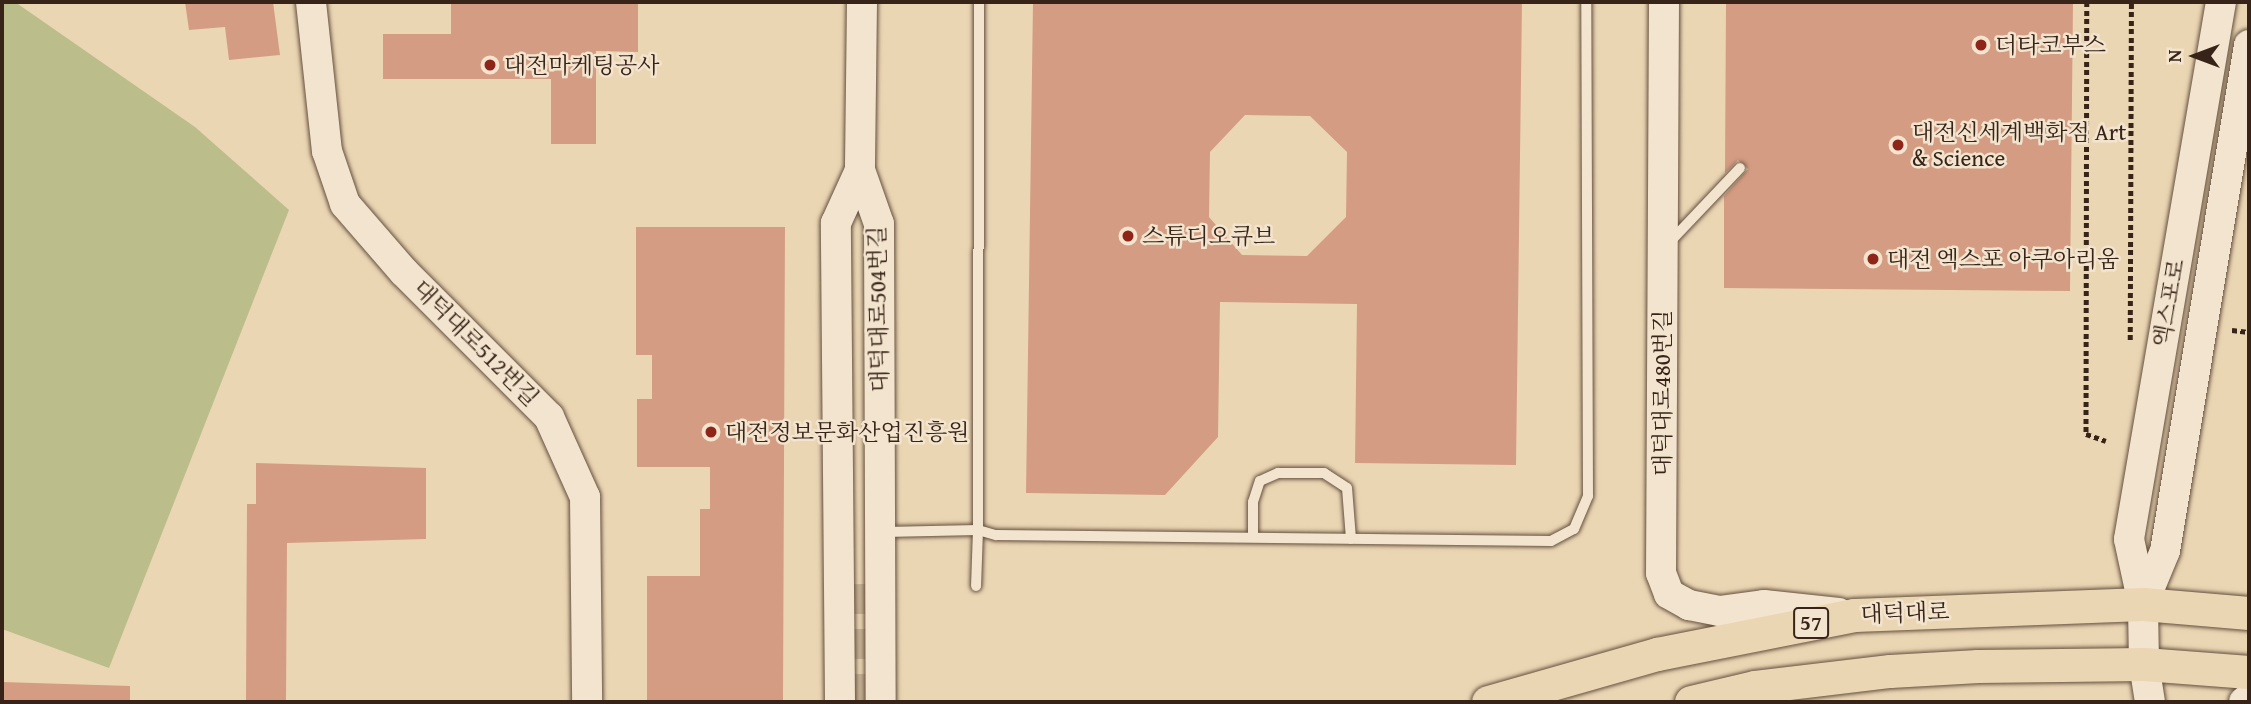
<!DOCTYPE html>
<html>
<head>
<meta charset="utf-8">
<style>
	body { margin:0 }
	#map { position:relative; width:2251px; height:704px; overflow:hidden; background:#ebd6b4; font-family:"Gentium Book Plus","Noto Serif KR",serif }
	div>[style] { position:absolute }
	.green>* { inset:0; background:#bbbd8a }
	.building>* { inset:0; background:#d49c83 }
	.secondary-tunnel>* { height:30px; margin-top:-15px; transform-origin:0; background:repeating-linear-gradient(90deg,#c7b295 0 30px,transparent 0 45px) }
	.path>* { height:4.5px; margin-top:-2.25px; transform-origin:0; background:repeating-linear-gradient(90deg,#372317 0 5px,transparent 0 8.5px) }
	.roads { filter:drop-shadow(0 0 2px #64503e) drop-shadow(0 0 2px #64503e) }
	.lane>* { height:10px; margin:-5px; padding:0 5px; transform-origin:5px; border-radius:5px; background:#f2e4ce }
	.secondary>* { height:30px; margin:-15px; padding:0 15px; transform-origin:15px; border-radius:15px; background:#f2e4ce }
	.primary>* { height:33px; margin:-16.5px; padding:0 16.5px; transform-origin:16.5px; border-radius:16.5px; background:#ebd6b4 }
	.dots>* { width:19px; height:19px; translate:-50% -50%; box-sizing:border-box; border:4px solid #f2e4ce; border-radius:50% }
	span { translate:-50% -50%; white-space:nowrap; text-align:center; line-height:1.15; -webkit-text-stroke:5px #f2e4ce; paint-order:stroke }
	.shield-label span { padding:2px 5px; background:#f2e4ce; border:2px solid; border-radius:5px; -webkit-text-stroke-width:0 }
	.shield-label { font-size:21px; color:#372317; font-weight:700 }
	.poi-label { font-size:23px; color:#372317 }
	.left { translate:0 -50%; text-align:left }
	.street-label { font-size:23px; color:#372317 }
	.frame { position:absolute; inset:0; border:4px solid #372317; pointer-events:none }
	.north { position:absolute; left:2160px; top:21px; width:70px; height:70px; -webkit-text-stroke:5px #f2e4ce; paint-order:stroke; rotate:270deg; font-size:19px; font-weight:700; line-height:28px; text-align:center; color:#372317 }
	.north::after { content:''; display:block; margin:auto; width:24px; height:32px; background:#372317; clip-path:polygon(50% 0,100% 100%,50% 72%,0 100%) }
</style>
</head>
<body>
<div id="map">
	<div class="green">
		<div style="clip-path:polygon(2px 2px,15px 2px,195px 127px,289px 210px,109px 668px,2px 629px)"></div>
	</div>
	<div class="building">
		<div style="clip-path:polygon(185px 2px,273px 2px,280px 55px,229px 60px,225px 27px,189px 30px)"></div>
		<div style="clip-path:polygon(451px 2px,638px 2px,638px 52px,596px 51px,596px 144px,551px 144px,551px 79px,383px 79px,383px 34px,451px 34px)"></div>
		<div style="clip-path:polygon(evenodd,1033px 2px,1522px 2px,1516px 465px,1355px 463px,1357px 304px,1220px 302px,1218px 437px,1165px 495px,1026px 493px,1033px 2px,1245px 115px,1310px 116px,1347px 152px,1346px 217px,1307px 256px,1242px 255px,1209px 217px,1210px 152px,1245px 115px)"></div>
		<div style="clip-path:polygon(1726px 2px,2073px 2px,2070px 291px,1724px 288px,1724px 196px,1748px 169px,1738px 160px,1725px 173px)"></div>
		<div style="clip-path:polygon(636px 227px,785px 227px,783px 702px,647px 702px,647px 576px,700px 576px,700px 509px,710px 509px,710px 467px,637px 467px,637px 399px,652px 399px,652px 355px,636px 355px)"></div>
		<div style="clip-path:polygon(256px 463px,426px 468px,426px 539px,287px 543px,286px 702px,246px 702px,247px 504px,256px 504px)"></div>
		<div style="clip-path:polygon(2px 682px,130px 686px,130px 702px,2px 702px)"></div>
	</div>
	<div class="secondary-tunnel">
		<div style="left:863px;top:584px;width:118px;rotate:89.5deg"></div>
	</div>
	<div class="path">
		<div style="left:2087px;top:2px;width:432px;rotate:90.1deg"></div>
		<div style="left:2086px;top:434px;width:21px;rotate:19deg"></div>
		<div style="left:2232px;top:330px;width:17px;rotate:7deg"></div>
		<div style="left:2130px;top:340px;width:338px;rotate:-89.8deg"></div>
	</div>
	<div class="roads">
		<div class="lane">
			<div style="left:979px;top:2px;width:528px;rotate:90.11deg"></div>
			<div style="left:978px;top:530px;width:19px;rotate:16deg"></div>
			<div style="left:996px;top:535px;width:555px;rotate:0.62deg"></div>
			<div style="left:1551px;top:541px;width:26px;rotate:-28deg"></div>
			<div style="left:1574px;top:529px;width:36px;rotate:-67deg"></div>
			<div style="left:1588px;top:496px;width:494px;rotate:-90.2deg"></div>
			<div style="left:1667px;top:245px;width:106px;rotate:-46.5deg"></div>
			<div style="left:884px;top:532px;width:94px;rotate:-1.2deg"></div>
			<div style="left:978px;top:530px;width:56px;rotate:92deg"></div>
			<div style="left:1253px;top:537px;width:35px;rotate:-90deg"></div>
			<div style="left:1253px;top:502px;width:22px;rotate:-72deg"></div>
			<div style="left:1260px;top:481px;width:20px;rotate:-24deg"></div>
			<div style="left:1278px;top:473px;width:46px"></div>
			<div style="left:1324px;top:473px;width:27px;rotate:33deg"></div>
			<div style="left:1347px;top:488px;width:51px;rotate:85.5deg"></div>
		</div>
		<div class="secondary">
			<div style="left:311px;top:2px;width:150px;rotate:83.9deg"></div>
			<div style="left:327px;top:151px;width:56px;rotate:71.2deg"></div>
			<div style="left:345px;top:204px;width:90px;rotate:49.1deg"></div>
			<div style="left:404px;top:272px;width:205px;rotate:45deg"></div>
			<div style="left:549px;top:417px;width:88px;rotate:65.8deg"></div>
			<div style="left:585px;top:497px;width:205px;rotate:89.4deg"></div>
			<div style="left:862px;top:2px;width:168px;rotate:90.7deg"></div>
			<div style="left:860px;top:170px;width:57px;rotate:70.6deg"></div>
			<div style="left:879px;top:224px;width:478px;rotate:89.8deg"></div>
			<div style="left:1664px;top:2px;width:571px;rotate:90.3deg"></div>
			<div style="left:1661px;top:573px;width:22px;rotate:69deg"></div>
			<div style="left:1669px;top:594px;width:23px;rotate:29deg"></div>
			<div style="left:1689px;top:605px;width:31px;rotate:11deg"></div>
			<div style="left:1719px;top:611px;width:45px;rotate:-7.6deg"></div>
			<div style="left:1764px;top:605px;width:75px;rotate:6.1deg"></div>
			<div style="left:2143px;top:604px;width:57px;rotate:-67.5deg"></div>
			<div style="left:2165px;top:551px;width:513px;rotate:-80.57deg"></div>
			<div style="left:840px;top:702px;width:479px;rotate:-90.5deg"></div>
			<div style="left:836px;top:223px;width:58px;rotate:-65.6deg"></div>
			<div style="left:2150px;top:702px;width:38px;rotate:-99deg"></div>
			<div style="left:2144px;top:664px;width:60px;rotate:-91deg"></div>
			<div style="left:2143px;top:604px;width:66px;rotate:-102.2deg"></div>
			<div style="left:2129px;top:539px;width:545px;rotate:-80.28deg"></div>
			<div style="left:2244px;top:702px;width:6px;rotate:-39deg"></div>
		</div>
		<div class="primary">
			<div style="left:1488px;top:702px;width:176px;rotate:-15.9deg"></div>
			<div style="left:1657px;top:654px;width:201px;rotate:-11.2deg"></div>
			<div style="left:1854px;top:615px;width:289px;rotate:-2.2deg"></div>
			<div style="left:2143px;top:604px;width:106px;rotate:4.9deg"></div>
			<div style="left:1691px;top:702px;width:66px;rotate:-13.2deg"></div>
			<div style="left:1755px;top:687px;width:136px;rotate:-6.8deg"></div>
			<div style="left:1890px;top:671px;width:88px;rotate:-3.3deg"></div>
			<div style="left:1978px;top:666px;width:166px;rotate:-0.7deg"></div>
			<div style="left:2144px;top:664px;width:105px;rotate:4.4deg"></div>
		</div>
	</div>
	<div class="dots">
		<div style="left:1981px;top:45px;background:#8f2418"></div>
		<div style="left:490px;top:65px;background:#8f2418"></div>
		<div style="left:1898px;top:145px;background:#8f2418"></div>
		<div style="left:1128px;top:236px;background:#8f2418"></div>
		<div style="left:1873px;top:259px;background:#8f2418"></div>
		<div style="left:711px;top:432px;background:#8f2418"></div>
	</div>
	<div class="shield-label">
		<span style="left:1811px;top:623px">57</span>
	</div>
	<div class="poi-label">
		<span class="left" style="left:1995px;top:45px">더타코부스</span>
		<span class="left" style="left:504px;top:65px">대전마케팅공사</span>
		<span class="left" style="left:1912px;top:145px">대전신세계백화점 Art<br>&amp; Science</span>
		<span class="left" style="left:1142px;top:236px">스튜디오큐브</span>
		<span class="left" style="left:1887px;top:259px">대전 엑스포 아쿠아리움</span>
		<span class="left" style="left:725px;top:432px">대전정보문화산업진흥원</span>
	</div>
	<div class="street-label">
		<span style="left:2169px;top:303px;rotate:-80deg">엑스포로</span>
		<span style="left:878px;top:309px;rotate:-91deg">대덕대로504번길</span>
		<span style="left:476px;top:343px;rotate:45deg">대덕대로512번길</span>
		<span style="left:1662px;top:393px;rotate:-90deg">대덕대로480번길</span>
		<span style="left:1905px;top:613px;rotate:-2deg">대덕대로</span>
	</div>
	<div class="frame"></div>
	<div class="north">N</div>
</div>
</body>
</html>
